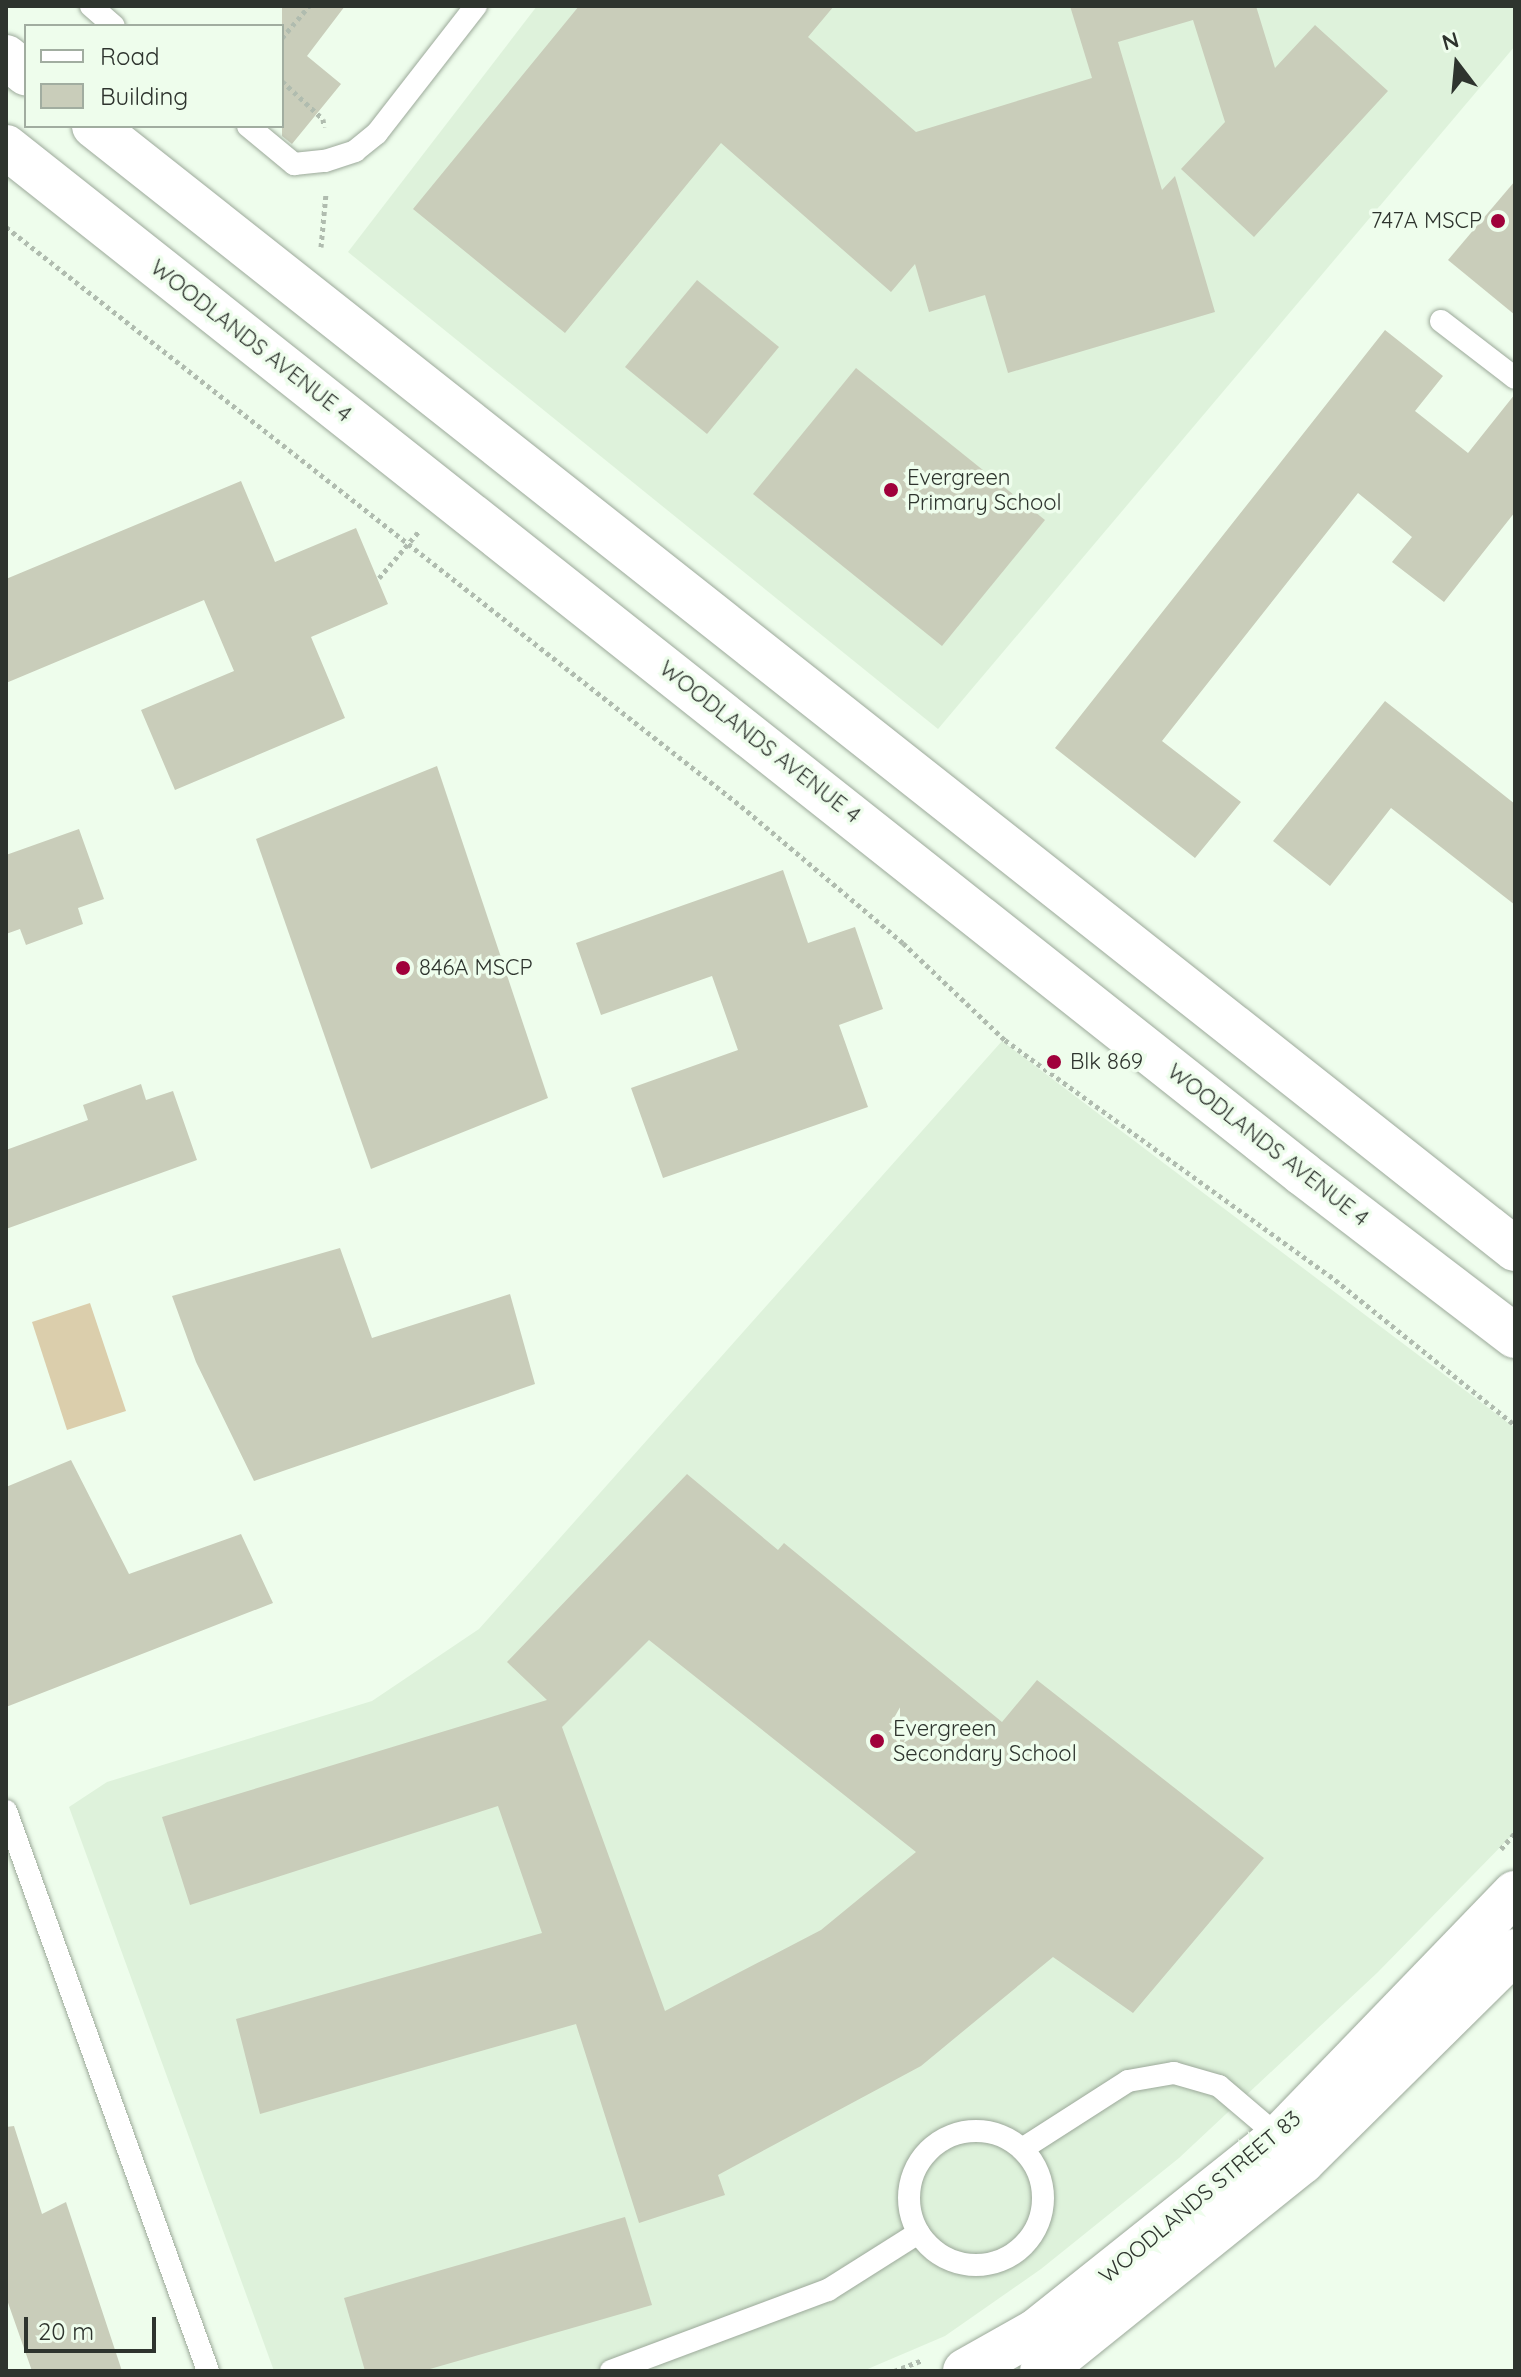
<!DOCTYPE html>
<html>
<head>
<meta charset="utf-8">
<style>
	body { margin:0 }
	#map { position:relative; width:1521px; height:2377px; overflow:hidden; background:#eefdec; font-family:Quicksand,sans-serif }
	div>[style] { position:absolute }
	.built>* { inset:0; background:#def2db }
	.green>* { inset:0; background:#dbceac }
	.building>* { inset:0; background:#c9cdba }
	.path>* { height:5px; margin-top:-2.5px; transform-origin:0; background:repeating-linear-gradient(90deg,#b0bcaf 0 4px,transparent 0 8px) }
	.roads { filter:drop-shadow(0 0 2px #9ca99a) drop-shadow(0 0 2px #9ca99a) }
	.lane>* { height:22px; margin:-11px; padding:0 11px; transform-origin:11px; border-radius:11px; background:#fff }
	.lane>.ring { margin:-11px; padding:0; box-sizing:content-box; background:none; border:22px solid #fff; border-radius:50% }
	.street>* { height:44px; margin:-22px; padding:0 22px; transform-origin:22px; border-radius:22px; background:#fff }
	.secondary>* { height:44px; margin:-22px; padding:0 22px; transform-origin:22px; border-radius:22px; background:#fff }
	.dots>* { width:22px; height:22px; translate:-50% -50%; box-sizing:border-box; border:4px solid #eefdec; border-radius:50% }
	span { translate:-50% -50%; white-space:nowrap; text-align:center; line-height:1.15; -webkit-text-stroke:7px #eefdec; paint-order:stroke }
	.poi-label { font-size:22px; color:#2e342e }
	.right { translate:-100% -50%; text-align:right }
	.left { translate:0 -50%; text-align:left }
	.street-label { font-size:22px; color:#2e342e }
	.frame { position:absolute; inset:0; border:8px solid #2e342e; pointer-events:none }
	.legend { position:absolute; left:24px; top:24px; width:260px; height:104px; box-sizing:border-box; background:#eefdec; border:2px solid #a1ada0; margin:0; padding:10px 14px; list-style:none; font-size:24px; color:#2e342e }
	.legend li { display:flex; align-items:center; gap:16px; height:40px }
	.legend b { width:40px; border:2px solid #a1ada0 }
	.north { position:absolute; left:1417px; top:24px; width:80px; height:80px; -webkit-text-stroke:6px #eefdec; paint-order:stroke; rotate:344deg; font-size:22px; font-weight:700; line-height:32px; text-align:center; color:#2e342e }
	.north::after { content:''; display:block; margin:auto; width:28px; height:36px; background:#2e342e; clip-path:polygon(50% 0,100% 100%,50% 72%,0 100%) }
	.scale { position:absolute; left:24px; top:2317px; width:132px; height:36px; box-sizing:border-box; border:4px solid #2e342e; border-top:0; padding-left:10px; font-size:24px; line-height:28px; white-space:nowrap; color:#2e342e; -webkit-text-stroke:6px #eefdec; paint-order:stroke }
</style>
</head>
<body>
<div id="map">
	<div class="built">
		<div style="clip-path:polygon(537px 6px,1515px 6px,1515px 46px,938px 729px,348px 252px)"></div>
		<div style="clip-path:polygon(1002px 1041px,1515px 1428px,1515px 1832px,1377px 1973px,1179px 2158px,1041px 2269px,945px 2336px,863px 2371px,274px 2371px,69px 1807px,107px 1782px,372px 1701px,479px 1629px)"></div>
	</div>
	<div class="green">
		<div style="clip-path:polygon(90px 1303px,126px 1411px,67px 1430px,32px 1322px)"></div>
	</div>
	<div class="building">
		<div style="clip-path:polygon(282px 6px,345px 6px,307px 56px,341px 84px,292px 144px,282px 136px)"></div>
		<div style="clip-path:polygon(579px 6px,834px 6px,808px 37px,916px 132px,1092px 78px,1070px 6px,1256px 6px,1275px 68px,1315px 25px,1388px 91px,1254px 237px,1181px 169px,1225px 122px,1193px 20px,1118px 42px,1162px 190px,1175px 176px,1215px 312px,1008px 373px,985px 295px,929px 312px,915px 264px,891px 292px,721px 143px,565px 333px,413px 209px)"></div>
		<div style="clip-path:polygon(1515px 181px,1515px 315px,1448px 260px)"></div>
		<div style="clip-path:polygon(697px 280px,779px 347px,707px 434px,625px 367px)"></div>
		<div style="clip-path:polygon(1385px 330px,1443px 376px,1415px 411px,1468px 453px,1515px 394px,1515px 512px,1444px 602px,1392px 562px,1412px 537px,1358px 493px,1162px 741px,1241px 802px,1195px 858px,1055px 748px)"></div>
		<div style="clip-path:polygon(856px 368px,1045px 520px,942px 646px,753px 494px)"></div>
		<div style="clip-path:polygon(241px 481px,275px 562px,356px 528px,388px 604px,311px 637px,345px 718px,175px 790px,141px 710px,234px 671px,204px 600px,6px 683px,6px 579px)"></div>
		<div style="clip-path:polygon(1385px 701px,1515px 804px,1515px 905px,1391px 808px,1330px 886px,1273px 841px)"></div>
		<div style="clip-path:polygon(437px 766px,548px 1098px,371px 1169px,256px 839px)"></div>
		<div style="clip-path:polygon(79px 829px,104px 899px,78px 908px,83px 924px,26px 945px,20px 929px,6px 934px,6px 855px)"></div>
		<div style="clip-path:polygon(783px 870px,808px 943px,855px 927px,883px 1009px,839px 1025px,868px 1107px,663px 1178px,631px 1088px,738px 1050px,712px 976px,601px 1015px,576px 943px)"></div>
		<div style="clip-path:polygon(141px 1084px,146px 1100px,173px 1091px,197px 1160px,6px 1229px,6px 1150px,88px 1120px,83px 1105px)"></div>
		<div style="clip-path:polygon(340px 1248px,372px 1338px,510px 1294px,535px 1384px,254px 1481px,196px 1362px,172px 1296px)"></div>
		<div style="clip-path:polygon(71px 1460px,129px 1574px,241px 1534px,273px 1603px,6px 1707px,6px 1487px)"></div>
		<div style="clip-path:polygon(evenodd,687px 1474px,778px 1550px,784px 1543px,1002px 1722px,1037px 1680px,1264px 1858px,1133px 2013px,1053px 1957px,921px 2066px,718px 2175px,725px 2195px,639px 2223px,576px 2024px,260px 2114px,236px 2019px,542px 1933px,498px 1806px,190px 1905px,162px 1817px,547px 1700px,507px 1662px,687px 1474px,649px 1640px,916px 1852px,821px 1930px,665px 2011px,562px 1727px,649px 1640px)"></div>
		<div style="clip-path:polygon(14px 2126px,42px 2214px,66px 2202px,122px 2371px,32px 2371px,6px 2297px,6px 2127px)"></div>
		<div style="clip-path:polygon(625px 2217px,652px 2305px,423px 2371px,365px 2371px,344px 2298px)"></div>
	</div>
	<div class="path">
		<div style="left:282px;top:38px;width:42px;rotate:-49.8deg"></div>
		<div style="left:282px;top:81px;width:56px;rotate:42.8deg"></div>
		<div style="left:323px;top:119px;width:8px;rotate:83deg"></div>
		<div style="left:6px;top:227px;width:936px;rotate:38.23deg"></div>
		<div style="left:741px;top:806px;width:212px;rotate:40.2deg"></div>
		<div style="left:903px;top:943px;width:141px;rotate:43.6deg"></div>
		<div style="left:1005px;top:1040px;width:400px;rotate:36deg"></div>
		<div style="left:1329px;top:1275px;width:239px;rotate:38.9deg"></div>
		<div style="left:321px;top:247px;width:54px;rotate:-84.7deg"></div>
		<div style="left:379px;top:578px;width:62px;rotate:-49.6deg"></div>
		<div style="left:1501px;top:1849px;width:21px;rotate:-49deg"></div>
		<div style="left:894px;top:2371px;width:31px;rotate:-21deg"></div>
	</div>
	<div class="roads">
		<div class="lane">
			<div style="left:91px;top:6px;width:30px;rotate:41deg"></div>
			<div style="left:248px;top:126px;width:60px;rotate:39.6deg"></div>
			<div style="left:294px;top:164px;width:31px;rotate:-6deg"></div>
			<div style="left:325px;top:161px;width:32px;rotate:-18deg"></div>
			<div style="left:355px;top:151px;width:28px;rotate:-39deg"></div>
			<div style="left:377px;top:133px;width:161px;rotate:-52.1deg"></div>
			<div style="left:1441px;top:321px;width:93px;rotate:37.6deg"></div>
			<div style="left:6px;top:1811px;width:595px;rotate:70.16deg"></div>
			<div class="ring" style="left:909px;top:2131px;width:112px;height:112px"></div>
			<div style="left:1022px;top:2149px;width:126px;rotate:-32.7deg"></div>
			<div style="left:1128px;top:2081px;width:47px;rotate:-9.9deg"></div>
			<div style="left:1174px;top:2073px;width:47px;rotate:16.1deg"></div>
			<div style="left:1219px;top:2086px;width:87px;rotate:40.3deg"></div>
			<div style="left:611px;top:2371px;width:232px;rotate:-20.5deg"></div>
			<div style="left:828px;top:2290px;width:107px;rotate:-32.3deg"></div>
		</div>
		<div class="street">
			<div style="left:965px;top:2371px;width:81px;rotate:-29.4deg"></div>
			<div style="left:1036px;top:2331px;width:312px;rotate:-38.6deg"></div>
			<div style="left:1280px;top:2136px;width:338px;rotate:-46deg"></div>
			<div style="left:1042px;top:2371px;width:334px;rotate:-38.8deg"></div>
			<div style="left:1302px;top:2162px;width:300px;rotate:-44.7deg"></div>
		</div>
		<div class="secondary">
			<div style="left:6px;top:57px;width:26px;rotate:39deg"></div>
			<div style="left:94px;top:126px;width:1811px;rotate:38.32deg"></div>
			<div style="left:6px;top:147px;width:1654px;rotate:38.37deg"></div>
			<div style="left:1303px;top:1174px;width:267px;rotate:37.4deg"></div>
		</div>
	</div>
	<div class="dots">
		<div style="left:1498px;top:221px;background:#a0013b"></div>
		<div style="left:891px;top:490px;background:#a0013b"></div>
		<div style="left:403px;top:968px;background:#a0013b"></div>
		<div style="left:1054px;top:1062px;background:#a0013b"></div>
		<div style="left:877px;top:1741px;background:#a0013b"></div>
	</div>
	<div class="poi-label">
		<span class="right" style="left:1482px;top:221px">747A MSCP</span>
		<span class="left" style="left:907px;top:490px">Evergreen<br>Primary School</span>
		<span class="left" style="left:419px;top:968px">846A MSCP</span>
		<span class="left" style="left:1070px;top:1062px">Blk 869</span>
		<span class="left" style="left:893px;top:1741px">Evergreen<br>Secondary School</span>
	</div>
	<div class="street-label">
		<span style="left:251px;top:341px;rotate:38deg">WOODLANDS AVENUE 4</span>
		<span style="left:760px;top:742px;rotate:38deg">WOODLANDS AVENUE 4</span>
		<span style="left:1268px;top:1145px;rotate:38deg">WOODLANDS AVENUE 4</span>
		<span style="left:1200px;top:2197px;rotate:-40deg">WOODLANDS STREET 83</span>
	</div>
	<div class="frame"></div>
	<ul class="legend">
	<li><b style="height:10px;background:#fff"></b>Road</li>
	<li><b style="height:22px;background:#c9cdba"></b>Building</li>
	</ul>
	<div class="north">N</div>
	<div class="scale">20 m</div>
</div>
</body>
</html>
